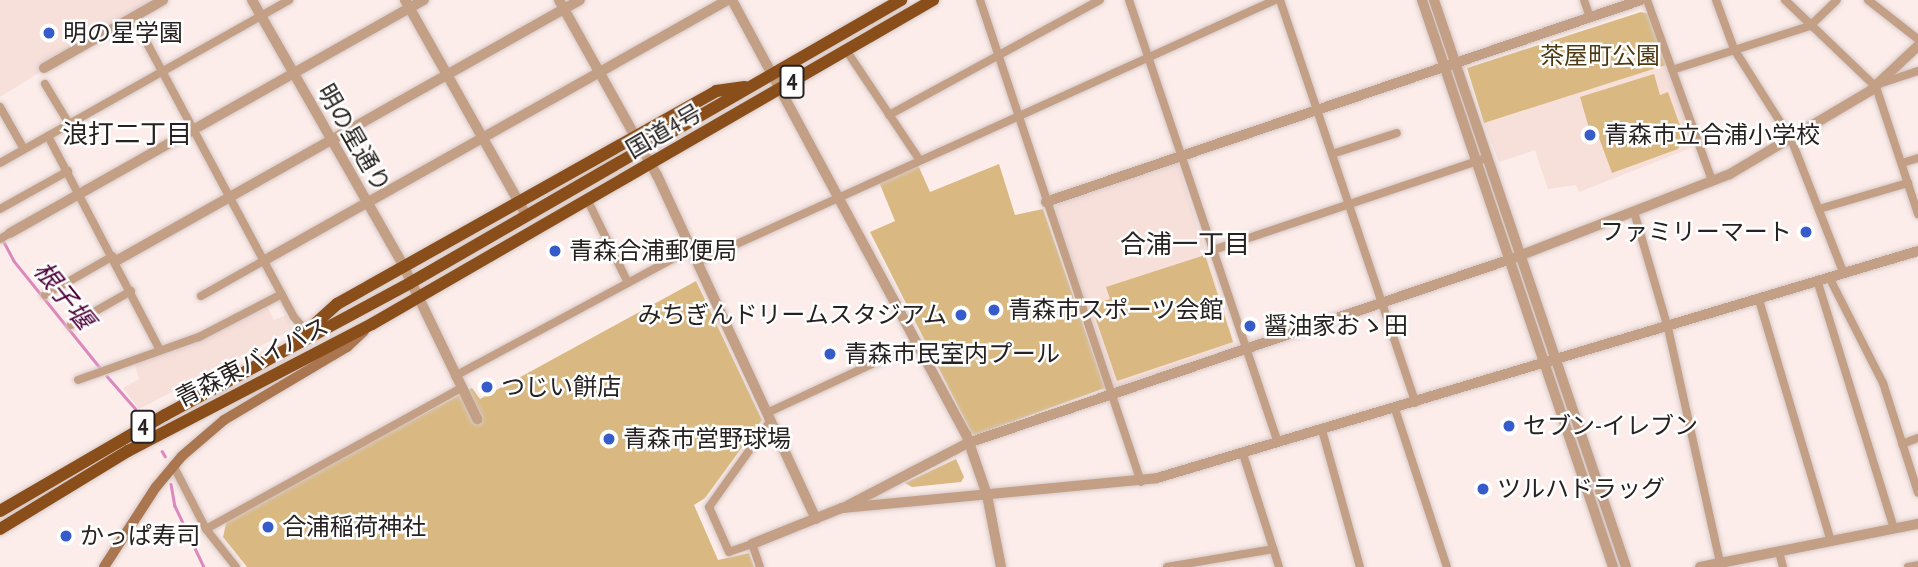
<!DOCTYPE html>
<html>
<head>
<meta charset="utf-8">
<style>
	body { margin:0 }
	#map { position:relative; width:1918px; height:567px; overflow:hidden; background:#fcedea; font-family:"PT Sans Narrow","Noto Sans JP",sans-serif }
	div>[style] { position:absolute }
	.built>* { inset:0; background:#f7dfda }
	.green>* { inset:0; background:#d9b981 }
	.stream>* { height:2.5px; margin:-1.25px; padding:0 1.25px; transform-origin:1.25px; border-radius:1.25px; background:#dc88be }
	.roads { filter:drop-shadow(0 0 2px #d6c8c6) drop-shadow(0 0 2px #d6c8c6) }
	.minor>* { height:8px; margin:-4px; padding:0 4px; transform-origin:4px; border-radius:4px; background:#c39f85 }
	.tertiary>* { height:10px; margin:-5px; padding:0 5px; transform-origin:5px; border-radius:5px; background:#c39f85 }
	.secondary>* { height:10px; margin:-5px; padding:0 5px; transform-origin:5px; border-radius:5px; background:#aa7650 }
	.trunk>* { height:12px; margin:-6px; padding:0 6px; transform-origin:6px; border-radius:6px; background:#894e1a }
	.dots>* { width:19px; height:19px; translate:-50% -50%; box-sizing:border-box; border:4px solid #fff; border-radius:50% }
	span { translate:-50% -50%; white-space:nowrap; text-align:center; line-height:1.15; -webkit-text-stroke:5px #fff; paint-order:stroke }
	.shield-label span { padding:2px 5px; background:#fff; border:2px solid; border-radius:5px; -webkit-text-stroke-width:0 }
	.shield-label { font-size:23px; color:#272221; font-weight:700 }
	.poi-label { font-size:24px; color:#272221 }
	.left { translate:0 -50%; text-align:left }
	.right { translate:-100% -50%; text-align:right }
	.park-label { font-size:24px; color:#4d3a12 }
	.street-label { font-size:24px; color:#272221 }
	.neighbourhood-label { font-size:26px; color:#272221 }
	.water-label { font-size:26px; color:#4d003a; font-style:italic }
</style>
</head>
<body>
<div id="map">
	<div class="built">
		<div style="clip-path:polygon(0 0,155px 0,0 97px)"></div>
		<div style="clip-path:polygon(1666px 65px,1696px 146px,1579px 192px,1576px 185px,1548px 189px,1535px 150px,1499px 162px,1484px 123px)"></div>
		<div style="clip-path:polygon(1171px 162px,1177px 162px,1235px 344px,1114px 388px,1055px 212px,1058px 204px)"></div>
		<div style="clip-path:polygon(267px 306px,274px 320px,286px 315px,293px 329px,139px 409px,123px 388px,139px 379px,134px 362px,200px 340px)"></div>
	</div>
	<div class="green">
		<div style="clip-path:polygon(1641px 12px,1649px 14px,1666px 65px,1484px 123px,1467px 68px)"></div>
		<div style="clip-path:polygon(1654px 74px,1660px 95px,1668px 92px,1684px 137px,1678px 149px,1612px 173px,1595px 127px,1589px 128px,1580px 97px)"></div>
		<div style="clip-path:polygon(999px 164px,1015px 215px,1043px 209px,1105px 388px,973px 436px,870px 232px,895px 221px,879px 182px,918px 165px,930px 192px)"></div>
		<div style="clip-path:polygon(1205px 255px,1233px 342px,1117px 381px,1091px 305px,1110px 299px,1106px 287px)"></div>
		<div style="clip-path:polygon(696px 281px,762px 420px,705px 498px,694px 505px,718px 560px,749px 553px,754px 567px,247px 567px,223px 537px,227px 519px,472px 388px,480px 399px)"></div>
		<div style="clip-path:polygon(956px 459px,964px 477px,961px 482px,912px 487px,905px 483px)"></div>
	</div>
	<div class="stream">
		<div style="left:4px;top:242px;width:21px;rotate:62deg"></div>
		<div style="left:14px;top:261px;width:139px;rotate:51.1deg"></div>
		<div style="left:107px;top:376px;width:43px;rotate:48.8deg"></div>
		<div style="left:162px;top:451px;width:6px;rotate:59deg"></div>
		<div style="left:171px;top:484px;width:22px;rotate:80deg"></div>
		<div style="left:175px;top:506px;width:68px;rotate:64.6deg"></div>
	</div>
	<div class="roads">
		<div class="minor">
			<div style="left:980px;top:0;width:508px;rotate:71.53deg"></div>
			<div style="left:1129px;top:0;width:467px;rotate:71.4deg"></div>
			<div style="left:1280px;top:0;width:425px;rotate:71.4deg"></div>
			<div style="left:1584px;top:0;width:18px;rotate:71deg"></div>
			<div style="left:1647px;top:0;width:192px;rotate:70.2deg"></div>
			<div style="left:1716px;top:0;width:52px;rotate:69.8deg"></div>
			<div style="left:1734px;top:49px;width:107px;rotate:57.7deg"></div>
			<div style="left:1791px;top:139px;width:145px;rotate:68.6deg"></div>
			<div style="left:1785px;top:0;width:126px;rotate:43.7deg"></div>
			<div style="left:1876px;top:87px;width:134px;rotate:71.7deg"></div>
			<div style="left:1868px;top:0;width:63px;rotate:38deg"></div>
			<div style="left:133px;top:17px;width:340px;rotate:61.8deg"></div>
			<div style="left:294px;top:317px;width:17px;rotate:50deg"></div>
			<div style="left:846px;top:50px;width:131px;rotate:56.2deg"></div>
			<div style="left:1672px;top:70px;width:145px;rotate:-17.7deg"></div>
			<div style="left:1810px;top:26px;width:37px;rotate:-44deg"></div>
			<div style="left:45px;top:84px;width:47px;rotate:59deg"></div>
			<div style="left:1879px;top:84px;width:41px;rotate:-18.4deg"></div>
			<div style="left:0;top:107px;width:48px;rotate:60.3deg"></div>
			<div style="left:889px;top:115px;width:240px;rotate:-28.6deg"></div>
			<div style="left:48px;top:136px;width:242px;rotate:62.4deg"></div>
			<div style="left:1332px;top:154px;width:68px;rotate:-17.9deg"></div>
			<div style="left:0;top:163px;width:332px;rotate:-29.4deg"></div>
			<div style="left:1902px;top:163px;width:17px;rotate:-17deg"></div>
			<div style="left:588px;top:201px;width:91px;rotate:64deg"></div>
			<div style="left:0;top:209px;width:78px;rotate:-29.2deg"></div>
			<div style="left:1819px;top:209px;width:93px;rotate:-16.3deg"></div>
			<div style="left:1634px;top:212px;width:121px;rotate:73.7deg"></div>
			<div style="left:1668px;top:328px;width:241px;rotate:77.5deg"></div>
			<div style="left:0;top:239px;width:12px;rotate:-31deg"></div>
			<div style="left:1213px;top:250px;width:289px;rotate:-18.6deg"></div>
			<div style="left:697px;top:262px;width:635px;rotate:-24.38deg"></div>
			<div style="left:1830px;top:279px;width:117px;rotate:63deg"></div>
			<div style="left:1883px;top:383px;width:115px;rotate:72.3deg"></div>
			<div style="left:1818px;top:283px;width:257px;rotate:72.8deg"></div>
			<div style="left:45px;top:295px;width:78px;rotate:-29.8deg"></div>
			<div style="left:201px;top:296px;width:73px;rotate:-29.4deg"></div>
			<div style="left:1759px;top:300px;width:252px;rotate:73.4deg"></div>
			<div style="left:71px;top:325px;width:69px;rotate:-29.5deg"></div>
			<div style="left:455px;top:376px;width:268px;rotate:-28.3deg"></div>
			<div style="left:78px;top:380px;width:128px;rotate:-19.6deg"></div>
			<div style="left:199px;top:337px;width:93px;rotate:-27.4deg"></div>
			<div style="left:1395px;top:409px;width:166px;rotate:71.8deg"></div>
			<div style="left:767px;top:413px;width:166px;rotate:-25deg"></div>
			<div style="left:1322px;top:430px;width:142px;rotate:74.5deg"></div>
			<div style="left:1902px;top:444px;width:17px;rotate:-21deg"></div>
			<div style="left:1243px;top:454px;width:119px;rotate:72.3deg"></div>
			<div style="left:173px;top:465px;width:72px;rotate:62.7deg"></div>
			<div style="left:206px;top:529px;width:291px;rotate:-28.9deg"></div>
			<div style="left:206px;top:529px;width:48px;rotate:51.7deg"></div>
			<div style="left:1779px;top:552px;width:16px;rotate:75deg"></div>
			<div style="left:760px;top:567px;width:24px;rotate:-109deg"></div>
			<div style="left:752px;top:544px;width:24px;rotate:161deg"></div>
			<div style="left:729px;top:552px;width:49px;rotate:-114deg"></div>
			<div style="left:709px;top:507px;width:107px;rotate:-54.5deg"></div>
			<div style="left:1167px;top:567px;width:108px;rotate:-9.6deg"></div>
			<div style="left:1908px;top:567px;width:10px;rotate:-11deg"></div>
		</div>
		<div class="tertiary">
			<div style="left:252px;top:0;width:307px;rotate:60.3deg"></div>
			<div style="left:404px;top:267px;width:169px;rotate:64.3deg"></div>
			<div style="left:405px;top:0;width:247px;rotate:60.6deg"></div>
			<div style="left:559px;top:0;width:201px;rotate:60.8deg"></div>
			<div style="left:657px;top:175px;width:379px;rotate:65.2deg"></div>
			<div style="left:732px;top:0;width:493px;rotate:61.7deg"></div>
			<div style="left:966px;top:434px;width:65px;rotate:71deg"></div>
			<div style="left:987px;top:495px;width:73px;rotate:79deg"></div>
			<div style="left:1422px;top:0;width:598px;rotate:71.38deg"></div>
			<div style="left:1434px;top:0;width:599px;rotate:71.29deg"></div>
			<div style="left:44px;top:68px;width:137px;rotate:-29.7deg"></div>
			<div style="left:1046px;top:202px;width:628px;rotate:-18.75deg"></div>
			<div style="left:10px;top:233px;width:475px;rotate:-29.4deg"></div>
			<div style="left:265px;top:260px;width:531px;rotate:-29.32deg"></div>
			<div style="left:116px;top:261px;width:532px;rotate:-29.36deg"></div>
			<div style="left:843px;top:508px;width:141px;rotate:-27.5deg"></div>
			<div style="left:968px;top:443px;width:573px;rotate:-18.72deg"></div>
			<div style="left:1511px;top:259px;width:235px;rotate:-21.2deg"></div>
			<div style="left:1730px;top:174px;width:163px;rotate:-30.7deg"></div>
			<div style="left:1870px;top:91px;width:66px;rotate:-43.2deg"></div>
			<div style="left:752px;top:544px;width:97px;rotate:-21.8deg"></div>
			<div style="left:842px;top:508px;width:316px;rotate:-5.4deg"></div>
			<div style="left:1157px;top:478px;width:794px;rotate:-16.61deg"></div>
			<div style="left:1700px;top:567px;width:222px;rotate:-11.2deg"></div>
		</div>
		<div class="secondary">
			<div style="left:104px;top:567px;width:95px;rotate:-57deg"></div>
			<div style="left:156px;top:487px;width:40px;rotate:-50deg"></div>
			<div style="left:182px;top:456px;width:55px;rotate:-40.6deg"></div>
			<div style="left:224px;top:420px;width:143px;rotate:-30.7deg"></div>
			<div style="left:347px;top:347px;width:23px;rotate:-43deg"></div>
		</div>
		<div class="trunk">
			<div style="left:295px;top:342px;width:57px;rotate:-42.1deg"></div>
			<div style="left:337px;top:304px;width:435px;rotate:-29.3deg"></div>
			<div style="left:716px;top:91px;width:29px;rotate:-8deg"></div>
			<div style="left:0;top:511px;width:191px;rotate:-30.2deg"></div>
			<div style="left:165px;top:415px;width:278px;rotate:-28.3deg"></div>
			<div style="left:410px;top:283px;width:567px;rotate:-29.96deg"></div>
			<div style="left:0;top:529px;width:150px;rotate:-31.4deg"></div>
			<div style="left:128px;top:451px;width:275px;rotate:-27.5deg"></div>
			<div style="left:372px;top:324px;width:648px;rotate:-30.01deg"></div>
		</div>
	</div>
	<div class="dots">
		<div style="left:49px;top:33px;background:#365bcb"></div>
		<div style="left:1590px;top:135px;background:#365bcb"></div>
		<div style="left:1806px;top:232px;background:#365bcb"></div>
		<div style="left:555px;top:251px;background:#365bcb"></div>
		<div style="left:994px;top:310px;background:#365bcb"></div>
		<div style="left:961px;top:315px;background:#365bcb"></div>
		<div style="left:1250px;top:326px;background:#365bcb"></div>
		<div style="left:830px;top:354px;background:#365bcb"></div>
		<div style="left:487px;top:387px;background:#365bcb"></div>
		<div style="left:1509px;top:426px;background:#365bcb"></div>
		<div style="left:609px;top:439px;background:#365bcb"></div>
		<div style="left:1483px;top:489px;background:#365bcb"></div>
		<div style="left:268px;top:527px;background:#365bcb"></div>
		<div style="left:66px;top:536px;background:#365bcb"></div>
	</div>
	<div class="shield-label">
		<span style="left:792px;top:82px">4</span>
		<span style="left:143px;top:427px">4</span>
	</div>
	<div class="poi-label">
		<span class="left" style="left:63px;top:33px">明の星学園</span>
		<span class="left" style="left:1604px;top:135px">青森市立合浦小学校</span>
		<span class="right" style="left:1792px;top:232px">ファミリーマート</span>
		<span class="left" style="left:569px;top:251px">青森合浦郵便局</span>
		<span class="left" style="left:1008px;top:310px">青森市スポーツ会館</span>
		<span class="right" style="left:947px;top:315px">みちぎんドリームスタジアム</span>
		<span class="left" style="left:1264px;top:326px">醤油家おゝ田</span>
		<span class="left" style="left:844px;top:354px">青森市民室内プール</span>
		<span class="left" style="left:501px;top:387px">つじい餅店</span>
		<span class="left" style="left:1523px;top:426px">セブン-イレブン</span>
		<span class="left" style="left:623px;top:439px">青森市営野球場</span>
		<span class="left" style="left:1497px;top:489px">ツルハドラッグ</span>
		<span class="left" style="left:282px;top:527px">合浦稲荷神社</span>
		<span class="left" style="left:80px;top:536px">かっぱ寿司</span>
	</div>
	<div class="park-label">
		<span style="left:1600px;top:56px">茶屋町公園</span>
	</div>
	<div class="street-label">
		<span style="left:664px;top:131px;rotate:-30deg">国道4号</span>
		<span style="left:354px;top:138px;rotate:60deg">明の星通り</span>
		<span style="left:252px;top:362px;rotate:-27deg">青森東バイパス</span>
	</div>
	<div class="neighbourhood-label">
		<span style="left:127px;top:134px">浪打二丁目</span>
		<span style="left:1185px;top:244px">合浦一丁目</span>
	</div>
	<div class="water-label">
		<span style="left:64px;top:295px;rotate:51deg">根子堰</span>
	</div>
</div>
</body>
</html>
